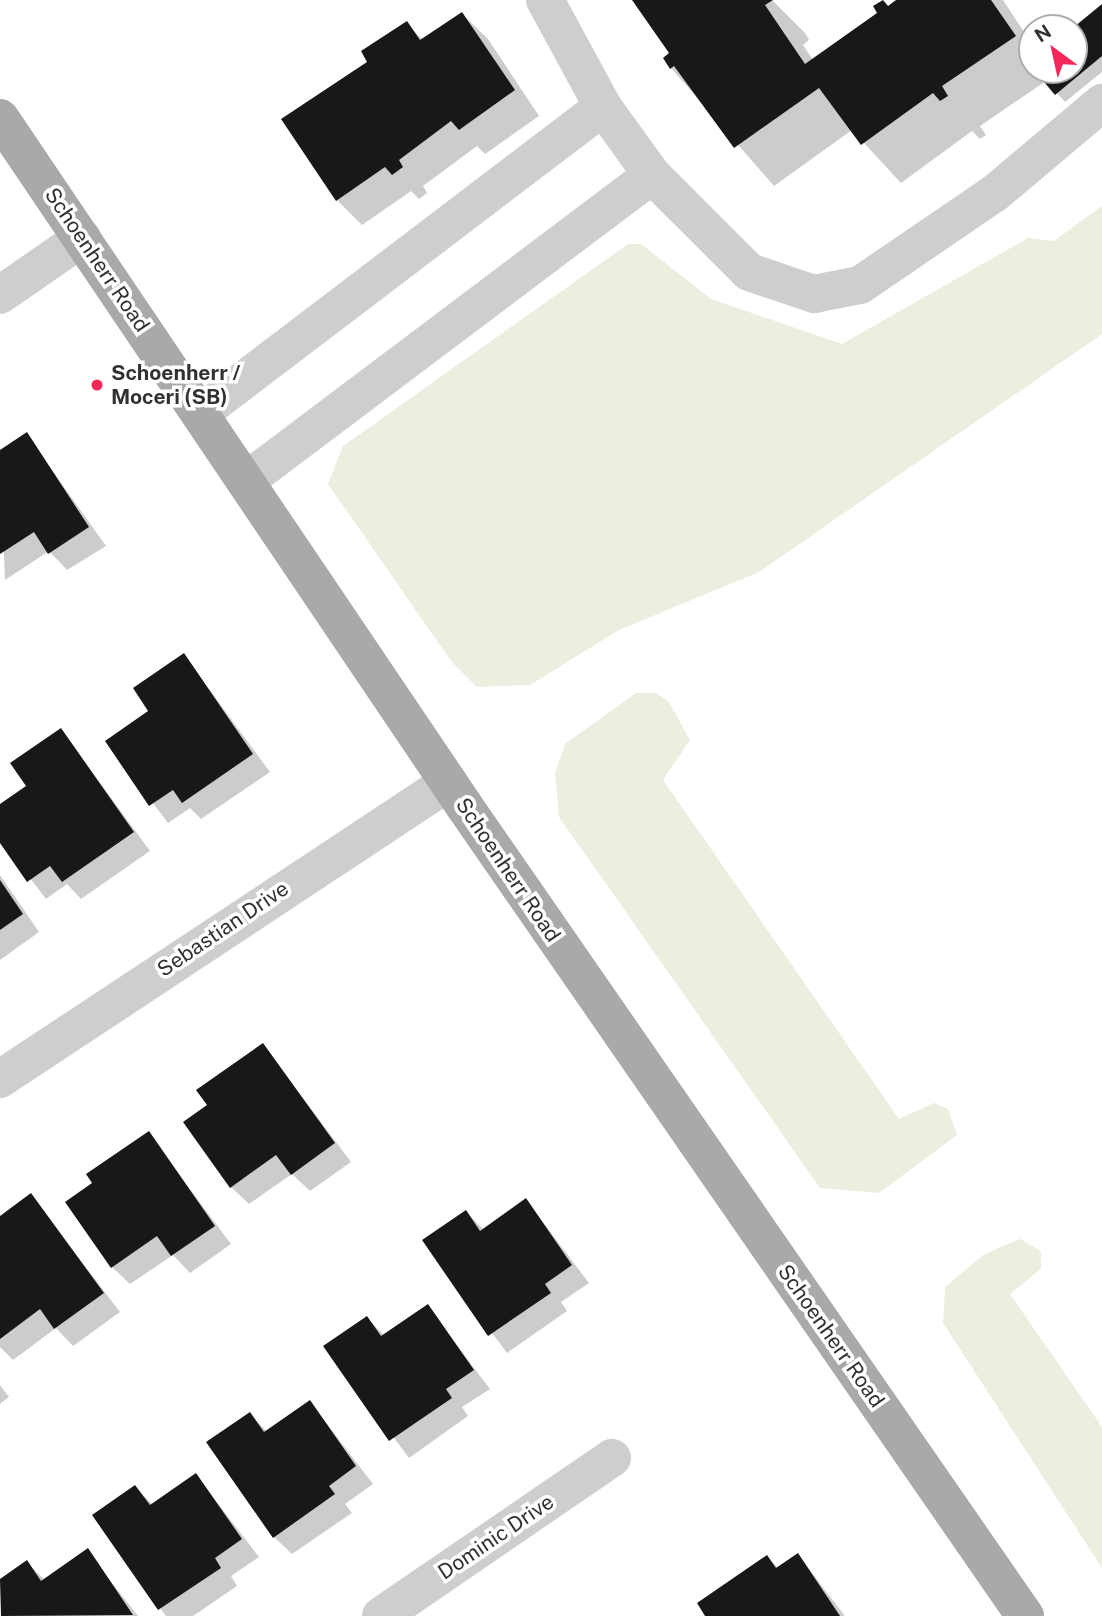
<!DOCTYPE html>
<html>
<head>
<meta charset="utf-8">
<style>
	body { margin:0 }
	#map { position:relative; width:1102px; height:1616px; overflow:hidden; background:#fff; font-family:"Public Sans",sans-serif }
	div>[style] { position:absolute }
	.green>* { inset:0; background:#eaefdf }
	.shadow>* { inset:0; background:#0003 }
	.building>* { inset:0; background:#181818 }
	.minor>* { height:38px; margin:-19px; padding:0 19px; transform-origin:19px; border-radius:19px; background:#cecece }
	.major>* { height:38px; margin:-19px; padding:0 19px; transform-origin:19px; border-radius:19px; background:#a9a9a9 }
	.dots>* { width:19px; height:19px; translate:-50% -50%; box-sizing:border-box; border:4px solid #fff; border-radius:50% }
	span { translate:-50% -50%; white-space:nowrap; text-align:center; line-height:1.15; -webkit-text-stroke:7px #fff; paint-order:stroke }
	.street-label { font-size:21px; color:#313131 }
	.poi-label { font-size:21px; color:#313131; font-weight:700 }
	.left { translate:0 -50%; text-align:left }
	.north { position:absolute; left:1018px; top:14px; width:70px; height:70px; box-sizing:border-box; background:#fff; border:2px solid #adadad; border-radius:50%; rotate:327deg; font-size:19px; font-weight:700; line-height:28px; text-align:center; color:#313131 }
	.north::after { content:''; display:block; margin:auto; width:24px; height:32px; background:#f32859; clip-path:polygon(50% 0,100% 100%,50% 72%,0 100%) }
</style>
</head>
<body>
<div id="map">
	<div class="green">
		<div style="clip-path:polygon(1102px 206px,1102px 334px,759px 572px,619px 630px,530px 685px,477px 687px,451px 661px,328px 484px,343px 446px,628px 244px,641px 244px,711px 299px,842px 344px,1028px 238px,1054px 241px)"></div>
		<div style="clip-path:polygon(636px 693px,656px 693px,669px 702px,690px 740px,663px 780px,899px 1119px,934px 1103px,948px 1109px,957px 1135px,879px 1193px,820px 1188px,559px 817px,555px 772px,566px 743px)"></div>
		<div style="clip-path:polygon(1020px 1239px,1041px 1251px,1041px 1269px,1010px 1294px,1102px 1427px,1102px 1568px,943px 1323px,945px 1287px,983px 1255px)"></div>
	</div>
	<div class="shadow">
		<div style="clip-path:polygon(634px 0,772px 0,805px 33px,809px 40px,803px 45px,813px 60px,899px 0,1003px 0,1032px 44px,1032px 70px,1074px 70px,1074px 29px,1102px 6px,1102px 72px,1065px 102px,1046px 81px,980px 126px,986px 135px,980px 139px,972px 131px,901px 183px,852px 130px,774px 186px,671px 68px,671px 53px)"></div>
		<div style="clip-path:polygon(462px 14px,488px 39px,539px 116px,485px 154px,477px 146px,423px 186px,427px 193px,419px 199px,411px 191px,362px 225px,337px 200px,369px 63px,407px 24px,423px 40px)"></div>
		<div style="clip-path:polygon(27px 435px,106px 546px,67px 570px,49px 551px,5px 580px,0 452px)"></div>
		<div style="clip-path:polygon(184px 655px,270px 772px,201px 819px,190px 808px,168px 823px,107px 742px,151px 712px)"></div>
		<div style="clip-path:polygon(61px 730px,150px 851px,81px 899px,67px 884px,46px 899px,0 839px,0 806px,28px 786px)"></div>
		<div style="clip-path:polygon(0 875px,39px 932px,0 960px)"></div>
		<div style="clip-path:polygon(263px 1045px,351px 1162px,310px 1191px,292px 1174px,249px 1204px,231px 1187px,209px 1105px)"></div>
		<div style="clip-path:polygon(148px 1133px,231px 1244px,190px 1273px,173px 1255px,130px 1284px,112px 1267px,95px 1184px)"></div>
		<div style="clip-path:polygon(31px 1196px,120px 1312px,73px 1346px,56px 1328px,13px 1360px,0 1347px,0 1218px)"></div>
		<div style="clip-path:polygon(526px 1200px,589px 1283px,561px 1302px,567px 1311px,507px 1353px,424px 1241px,466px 1212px,484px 1230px)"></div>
		<div style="clip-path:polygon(427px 1306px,490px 1389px,462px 1407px,468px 1416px,409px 1458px,326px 1347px,367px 1318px,385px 1336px)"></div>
		<div style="clip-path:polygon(0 1385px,9px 1397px,0 1404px)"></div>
		<div style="clip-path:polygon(310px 1402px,373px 1484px,345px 1504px,352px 1513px,292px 1554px,274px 1537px,250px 1414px,267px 1432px)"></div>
		<div style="clip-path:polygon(196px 1475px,259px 1557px,231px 1576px,237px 1586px,193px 1616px,166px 1616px,94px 1516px,135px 1487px,153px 1505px)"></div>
		<div style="clip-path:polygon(87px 1551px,138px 1616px,3px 1616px,0 1581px,27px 1563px,45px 1580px)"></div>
		<div style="clip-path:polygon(798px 1555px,845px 1616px,708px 1616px,767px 1557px,779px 1569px)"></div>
	</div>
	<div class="building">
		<div style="clip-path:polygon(632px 0,773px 0,765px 5px,805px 64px,877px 13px,873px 6px,883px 0,888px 6px,896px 0,991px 0,1016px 36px,942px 86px,948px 96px,940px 101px,933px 93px,861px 145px,819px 88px,734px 148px,674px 66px,670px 69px,663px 58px,669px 53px)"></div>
		<div style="clip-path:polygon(1102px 4px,1102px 56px,1055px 95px,1034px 70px,1074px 70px,1074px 27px)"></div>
		<div style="clip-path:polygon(462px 12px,515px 90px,459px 130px,451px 121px,399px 160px,403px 167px,392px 175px,385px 167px,336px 201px,281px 119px,367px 62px,361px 51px,407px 21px,420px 40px)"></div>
		<div style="clip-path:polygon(27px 432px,89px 527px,48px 554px,34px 532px,0 554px,0 450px)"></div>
		<div style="clip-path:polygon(184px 653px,253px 754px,182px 803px,173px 790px,149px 806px,105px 741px,148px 711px,133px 688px)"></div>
		<div style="clip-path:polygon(61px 728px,134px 832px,62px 882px,50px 866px,27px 882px,0 843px,0 804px,26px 786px,10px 763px)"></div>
		<div style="clip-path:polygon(0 880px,23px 914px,0 930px)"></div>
		<div style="clip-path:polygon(263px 1043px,335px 1143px,291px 1175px,276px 1155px,230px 1188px,183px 1122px,207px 1105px,196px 1090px)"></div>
		<div style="clip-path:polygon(149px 1131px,215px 1226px,171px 1256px,157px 1236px,111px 1268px,65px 1202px,92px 1183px,86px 1174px)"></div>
		<div style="clip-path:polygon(31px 1193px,104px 1293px,54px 1329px,40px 1309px,0 1339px,0 1216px)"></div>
		<div style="clip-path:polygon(526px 1198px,572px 1265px,545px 1284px,551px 1293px,488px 1336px,422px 1240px,466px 1210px,480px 1231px)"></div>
		<div style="clip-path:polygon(428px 1304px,474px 1370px,446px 1389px,452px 1398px,389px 1441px,323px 1346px,367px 1316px,381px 1336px)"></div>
		<div style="clip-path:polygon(310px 1400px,356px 1466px,329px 1486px,335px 1494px,273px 1538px,206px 1442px,250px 1412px,264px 1432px)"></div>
		<div style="clip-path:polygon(196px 1473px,242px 1539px,215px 1558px,221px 1568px,158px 1610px,92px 1515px,135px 1485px,150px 1505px)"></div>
		<div style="clip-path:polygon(88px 1548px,133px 1615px,1px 1616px,0 1579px,27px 1560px,41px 1581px)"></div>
		<div style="clip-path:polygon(798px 1553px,840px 1616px,705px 1616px,697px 1603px,767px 1555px,776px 1568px)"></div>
	</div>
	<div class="minor">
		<div style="left:545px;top:0;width:122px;rotate:61.5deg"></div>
		<div style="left:603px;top:107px;width:84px;rotate:54.2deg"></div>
		<div style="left:652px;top:175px;width:137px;rotate:45deg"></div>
		<div style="left:749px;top:272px;width:69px;rotate:18.7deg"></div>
		<div style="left:814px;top:294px;width:47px;rotate:-11.1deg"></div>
		<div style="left:860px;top:285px;width:163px;rotate:-34.3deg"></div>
		<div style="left:995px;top:193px;width:140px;rotate:-40.1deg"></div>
		<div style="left:0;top:295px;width:100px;rotate:-34.8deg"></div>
		<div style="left:202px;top:412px;width:504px;rotate:-37.26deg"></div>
		<div style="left:247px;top:480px;width:507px;rotate:-36.98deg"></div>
		<div style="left:0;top:1079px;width:538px;rotate:-33.48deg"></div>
		<div style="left:381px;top:1616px;width:280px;rotate:-34.4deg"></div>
	</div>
	<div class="major">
		<div style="left:0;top:118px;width:831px;rotate:55.98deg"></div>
		<div style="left:465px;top:807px;width:984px;rotate:55.31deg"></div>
	</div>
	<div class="dots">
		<div style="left:97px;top:385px;background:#f32859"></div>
	</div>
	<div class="street-label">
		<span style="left:97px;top:260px;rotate:56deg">Schoenherr Road</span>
		<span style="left:508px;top:870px;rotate:56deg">Schoenherr Road</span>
		<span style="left:223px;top:929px;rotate:-34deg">Sebastian Drive</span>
		<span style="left:831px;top:1336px;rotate:55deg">Schoenherr Road</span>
		<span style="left:496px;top:1537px;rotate:-34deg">Dominic Drive</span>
	</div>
	<div class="poi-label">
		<span class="left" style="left:111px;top:385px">Schoenherr /<br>Moceri (SB)</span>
	</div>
	<div class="north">N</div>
</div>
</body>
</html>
